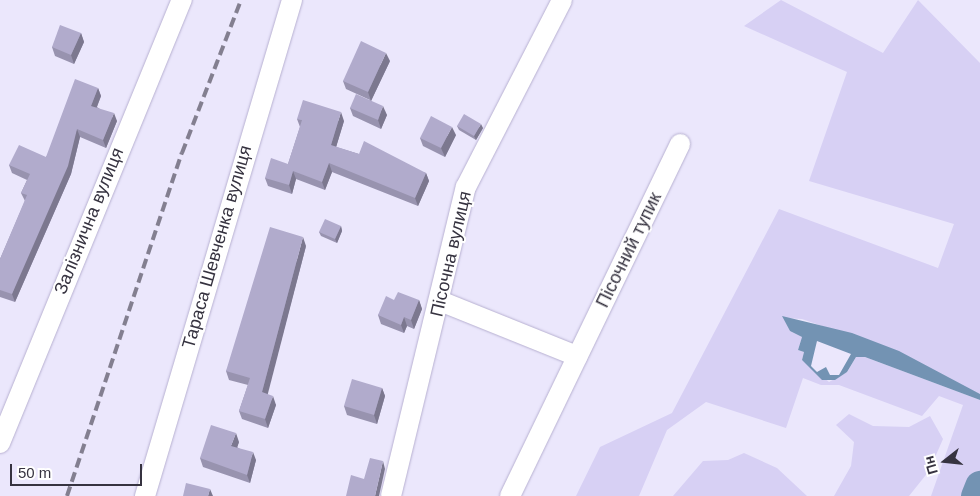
<!DOCTYPE html>
<html>
<head>
<meta charset="utf-8">
<style>
	body { margin:0 }
	#map { position:relative; width:980px; height:496px; overflow:hidden; background:#ebe7fc; font-family:Arial,sans-serif }
	div>[style] { position:absolute }
	.green>* { inset:0; background:#d7d0f4 }
	.water>* { inset:0; background:#7393b3 }
	.river>* { height:31px; margin:-15.5px; padding:0 15.5px; transform-origin:15.5px; border-radius:15.5px; background:#7393b3 }
	.roads { filter:drop-shadow(0 0 1px #b7b0d1) drop-shadow(0 0 1px #b7b0d1) }
	.minor>* { height:20px; margin:-10px; padding:0 10px; transform-origin:10px; border-radius:10px; background:#fff }
	.rail>* { height:4px; margin-top:-2px; transform-origin:0; background:repeating-linear-gradient(90deg,#837f90 0 10px,transparent 0 15px) }
	.wall>* { inset:0; background:#9893af }
	.shaded-wall>* { inset:0; background:#7c788f }
	.building>* { inset:0; background:#b1abcc }
	span { translate:-50% -50%; white-space:nowrap; text-align:center; line-height:1.15; -webkit-text-stroke:4px #fff; paint-order:stroke }
	.street-label { font-size:18px; color:#363340 }
	.north { position:absolute; left:920px; top:436px; width:50px; height:50px; -webkit-text-stroke:4px #fff; paint-order:stroke; rotate:254deg; font-size:14px; font-weight:700; line-height:20px; text-align:center; color:#363340 }
	.north::after { content:''; display:block; margin:auto; width:18px; height:22px; background:#363340; clip-path:polygon(50% 0,100% 100%,50% 72%,0 100%) }
	.scale { position:absolute; left:10px; top:464px; width:132px; height:22px; box-sizing:border-box; border:2px solid #363340; border-top:0; padding-left:6px; font-size:15px; line-height:18px; white-space:nowrap; color:#363340; -webkit-text-stroke:4px #fff; paint-order:stroke }
</style>
</head>
<body>
<div id="map">
	<div class="green">
		<div style="clip-path:polygon(781px 0,883px 53px,918px 0,980px 63px,980px 394px,845px 334px,802px 319px,784px 318px,790px 331px,802px 337px,798px 350px,804px 352px,802px 360px,829px 382px,847px 372px,856px 357px,865px 357px,980px 400px,980px 496px,931px 496px,963px 405px,939px 396px,922px 416px,839px 385px,821px 385px,803px 378px,786px 428px,706px 402px,667px 430px,639px 496px,576px 496px,600px 447px,672px 413px,779px 209px,938px 268px,954px 224px,809px 181px,847px 72px,744px 26px)"></div>
		<div style="clip-path:polygon(849px 414px,873px 426px,909px 427px,930px 416px,943px 439px,929px 471px,909px 496px,834px 496px,851px 466px,854px 442px,836px 425px)"></div>
		<div style="clip-path:polygon(744px 453px,777px 468px,807px 496px,673px 496px,703px 461px,728px 460px)"></div>
	</div>
	<div class="water">
		<div style="clip-path:polygon(evenodd,782px 316px,852px 333px,899px 351px,980px 394px,980px 400px,865px 357px,856px 357px,847px 372px,835px 380px,822px 380px,802px 360px,804px 352px,798px 350px,802px 337px,790px 331px,782px 316px,817px 341px,851px 354px,839px 375px,830px 375px,826px 367px,817px 372px,811px 366px,817px 341px)"></div>
	</div>
	<div class="river">
		<div style="left:976px;top:496px;width:11px;rotate:-68deg"></div>
	</div>
	<div class="roads">
		<div class="minor">
			<div style="left:440px;top:301px;width:148px;rotate:21.9deg"></div>
			<div style="left:0;top:443px;width:479px;rotate:-67.7deg"></div>
			<div style="left:145px;top:496px;width:517px;rotate:-73.49deg"></div>
			<div style="left:391px;top:496px;width:318px;rotate:-76.4deg"></div>
			<div style="left:466px;top:187px;width:210px;rotate:-62.8deg"></div>
			<div style="left:510px;top:496px;width:391px;rotate:-64.2deg"></div>
		</div>
	</div>
	<div class="rail">
		<div style="left:67px;top:496px;width:362px;rotate:-71.5deg"></div>
		<div style="left:182px;top:153px;width:164px;rotate:-68.9deg"></div>
	</div>
	<div class="wall">
		<div style="clip-path:polygon(81px 33px,84px 42px,74px 64px,55px 56px,52px 47px)"></div>
		<div style="clip-path:polygon(390px 61px,371px 101px,387px 115px,381px 129px,353px 116px,350px 108px,370px 100px,346px 89px,343px 81px)"></div>
		<div style="clip-path:polygon(98px 88px,101px 96px,97px 107px,117px 121px,106px 148px,80px 137px,71px 174px,15px 302px,0 297px,0 259px,25px 201px,21px 193px,27px 180px,12px 173px,9px 165px,46px 157px)"></div>
		<div style="clip-path:polygon(297px 119px,344px 121px,336px 147px,359px 154px,426px 173px,429px 181px,418px 206px,332px 172px,325px 190px,296px 179px,292px 194px,268px 186px,265px 178px,288px 164px,300px 127px)"></div>
		<div style="clip-path:polygon(457px 126px,483px 128px,476px 140px,459px 130px)"></div>
		<div style="clip-path:polygon(456px 135px,445px 157px,423px 146px,420px 138px)"></div>
		<div style="clip-path:polygon(341px 226px,342px 231px,337px 243px,321px 236px,319px 232px)"></div>
		<div style="clip-path:polygon(306px 246px,267px 394px,276px 405px,268px 428px,242px 419px,239px 411px,248px 385px,229px 380px,226px 371px)"></div>
		<div style="clip-path:polygon(394px 300px,419px 300px,422px 309px,414px 329px,407px 326px,404px 333px,381px 324px,378px 315px)"></div>
		<div style="clip-path:polygon(382px 388px,385px 396px,377px 424px,347px 415px,344px 406px)"></div>
		<div style="clip-path:polygon(239px 442px,237px 447px,256px 460px,250px 483px,203px 467px,200px 458px)"></div>
	</div>
	<div class="shaded-wall">
		<div style="clip-path:polygon(81px 33px,84px 42px,74px 64px,71px 55px)"></div>
		<div style="clip-path:polygon(386px 53px,390px 61px,371px 101px,368px 92px)"></div>
		<div style="clip-path:polygon(98px 88px,101px 96px,94px 114px,91px 106px)"></div>
		<div style="clip-path:polygon(383px 106px,387px 115px,381px 129px,378px 120px)"></div>
		<div style="clip-path:polygon(341px 112px,344px 121px,334px 154px,331px 145px)"></div>
		<div style="clip-path:polygon(114px 113px,117px 121px,106px 148px,103px 140px)"></div>
		<div style="clip-path:polygon(481px 124px,483px 128px,476px 140px,474px 136px)"></div>
		<div style="clip-path:polygon(452px 127px,456px 135px,445px 157px,441px 148px)"></div>
		<div style="clip-path:polygon(77px 129px,80px 137px,71px 174px,15px 302px,12px 294px)"></div>
		<div style="clip-path:polygon(329px 163px,332px 172px,325px 190px,322px 182px)"></div>
		<div style="clip-path:polygon(293px 171px,296px 179px,292px 194px,289px 185px)"></div>
		<div style="clip-path:polygon(426px 173px,429px 181px,418px 206px,415px 198px)"></div>
		<div style="clip-path:polygon(341px 226px,342px 231px,337px 243px,335px 239px)"></div>
		<div style="clip-path:polygon(303px 237px,306px 246px,266px 401px,262px 392px)"></div>
		<div style="clip-path:polygon(419px 300px,422px 309px,414px 329px,411px 320px)"></div>
		<div style="clip-path:polygon(404px 317px,407px 326px,404px 333px,401px 325px)"></div>
		<div style="clip-path:polygon(382px 388px,385px 396px,377px 424px,374px 415px)"></div>
		<div style="clip-path:polygon(273px 396px,276px 405px,268px 428px,265px 419px)"></div>
		<div style="clip-path:polygon(236px 433px,239px 442px,235px 454px,231px 446px)"></div>
		<div style="clip-path:polygon(253px 452px,256px 460px,250px 483px,247px 475px)"></div>
		<div style="clip-path:polygon(383px 461px,385px 469px,379px 496px,375px 496px)"></div>
		<div style="clip-path:polygon(210px 489px,213px 496px,208px 496px)"></div>
	</div>
	<div class="building">
		<div style="clip-path:polygon(60px 25px,81px 33px,71px 55px,52px 47px)"></div>
		<div style="clip-path:polygon(361px 41px,386px 53px,368px 92px,343px 81px)"></div>
		<div style="clip-path:polygon(75px 79px,98px 88px,91px 106px,114px 113px,103px 140px,77px 129px,68px 166px,12px 294px,0 290px,0 259px,27px 195px,21px 193px,30px 174px,9px 165px,19px 145px,46px 157px)"></div>
		<div style="clip-path:polygon(356px 94px,383px 106px,378px 120px,350px 108px)"></div>
		<div style="clip-path:polygon(303px 100px,341px 112px,331px 145px,359px 154px,364px 141px,426px 173px,415px 198px,329px 163px,322px 182px,293px 171px,289px 185px,265px 178px,271px 158px,288px 164px,302px 120px,297px 119px)"></div>
		<div style="clip-path:polygon(464px 114px,481px 124px,474px 136px,457px 126px)"></div>
		<div style="clip-path:polygon(431px 116px,452px 127px,441px 148px,420px 138px)"></div>
		<div style="clip-path:polygon(325px 219px,341px 226px,335px 239px,319px 232px)"></div>
		<div style="clip-path:polygon(270px 227px,303px 237px,262px 392px,273px 396px,265px 419px,239px 411px,250px 378px,226px 371px)"></div>
		<div style="clip-path:polygon(398px 292px,419px 300px,411px 320px,404px 317px,401px 325px,378px 315px,386px 296px,394px 300px)"></div>
		<div style="clip-path:polygon(352px 379px,382px 388px,374px 415px,344px 406px)"></div>
		<div style="clip-path:polygon(211px 425px,236px 433px,231px 446px,253px 452px,247px 475px,200px 458px)"></div>
		<div style="clip-path:polygon(370px 458px,383px 461px,375px 496px,346px 496px,351px 475px,364px 479px)"></div>
		<div style="clip-path:polygon(186px 483px,210px 489px,208px 496px,183px 496px)"></div>
	</div>
	<div class="street-label">
		<span style="left:89px;top:221px;rotate:-68deg">Залізнична вулиця</span>
		<span style="left:217px;top:247px;rotate:-74deg">Тараса Шевченка вулиця</span>
		<span style="left:629px;top:250px;rotate:-64deg">Пісочний тупик</span>
		<span style="left:451px;top:254px;rotate:-77deg">Пісочна вулиця</span>
	</div>
	<div class="north">Пн</div>
	<div class="scale">50 m</div>
</div>
</body>
</html>
